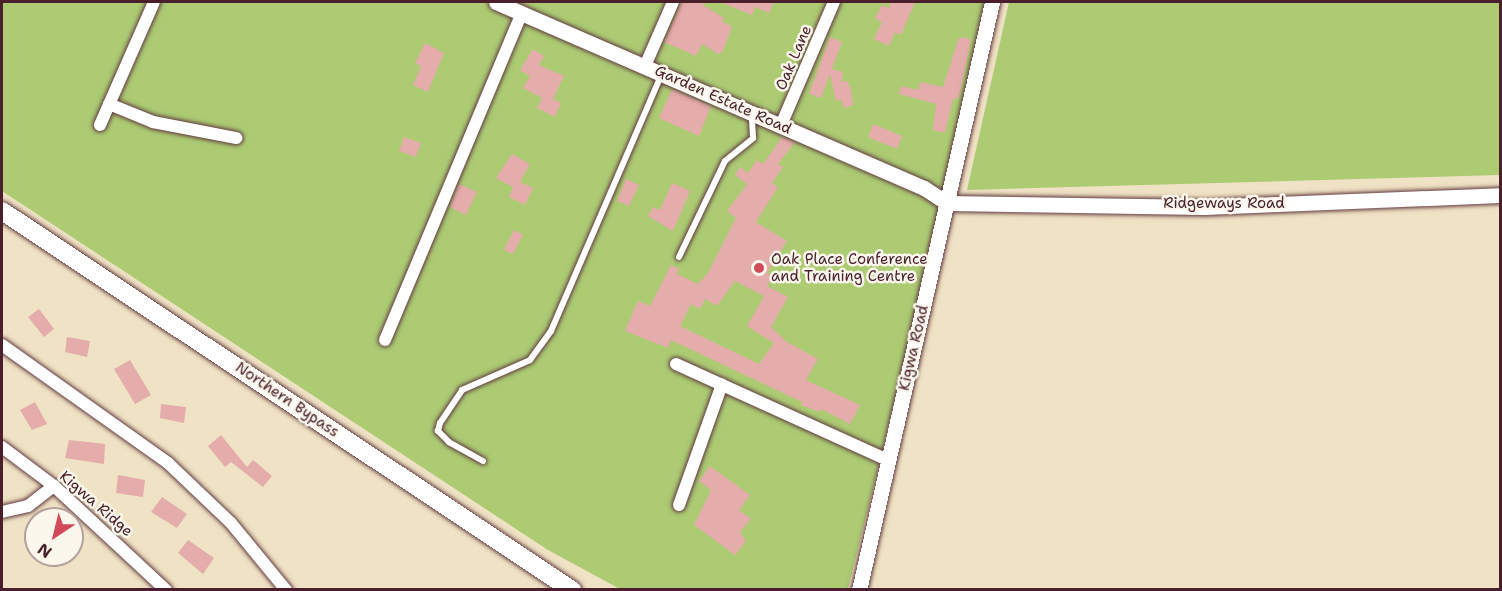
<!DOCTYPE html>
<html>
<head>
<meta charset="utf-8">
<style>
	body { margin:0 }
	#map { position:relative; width:1502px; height:591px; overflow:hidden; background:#f0e2c4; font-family:"Shantell Sans",sans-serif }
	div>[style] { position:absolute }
	.green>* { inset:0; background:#accb73 }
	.building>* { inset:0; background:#e4acaa }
	.roads { filter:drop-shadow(0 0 2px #633c42) drop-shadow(0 0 2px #633c42) }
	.service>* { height:6px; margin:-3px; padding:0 3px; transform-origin:3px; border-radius:3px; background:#fff }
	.minor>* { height:12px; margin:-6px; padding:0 6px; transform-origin:6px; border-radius:6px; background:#fff }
	.tertiary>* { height:15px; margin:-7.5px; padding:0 7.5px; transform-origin:7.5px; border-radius:7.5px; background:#fff }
	.primary>* { height:18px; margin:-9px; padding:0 9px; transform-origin:9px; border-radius:9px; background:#fff }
	.dots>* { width:16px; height:16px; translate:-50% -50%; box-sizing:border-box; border:3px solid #fbf7ec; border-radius:50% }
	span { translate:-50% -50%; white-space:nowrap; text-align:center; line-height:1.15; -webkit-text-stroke:5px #fbf7ec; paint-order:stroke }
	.street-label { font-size:15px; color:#4a1f2b }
	.poi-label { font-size:15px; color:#4a1f2b }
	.left { translate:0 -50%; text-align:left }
	.frame { position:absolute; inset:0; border:3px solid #4a1f2b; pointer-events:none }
	.north { position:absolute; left:24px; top:507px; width:60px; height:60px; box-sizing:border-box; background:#fbf7ec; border:2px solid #b4a19f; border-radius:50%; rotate:215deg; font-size:16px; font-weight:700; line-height:24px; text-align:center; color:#4a1f2b }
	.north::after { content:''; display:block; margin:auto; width:21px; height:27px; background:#d1495b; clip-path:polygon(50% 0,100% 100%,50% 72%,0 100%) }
</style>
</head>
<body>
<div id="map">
	<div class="green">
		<div style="clip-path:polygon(2px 2px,993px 2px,848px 589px,620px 589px,548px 550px,2px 191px)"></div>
		<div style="clip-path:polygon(1009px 2px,1500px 2px,1500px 175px,967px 190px)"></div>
	</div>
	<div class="building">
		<div style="clip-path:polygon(682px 2px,704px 2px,703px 5px,724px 18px,722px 21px,732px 27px,723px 51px,718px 54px,702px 44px,696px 56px,664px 42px)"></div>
		<div style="clip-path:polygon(720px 2px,774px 2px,769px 13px,755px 7px,752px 15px)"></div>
		<div style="clip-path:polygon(891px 2px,915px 2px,901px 35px,895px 32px,889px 46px,874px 39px,882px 22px,875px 18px,882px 5px,889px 8px)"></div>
		<div style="clip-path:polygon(830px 37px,842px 42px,832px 69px,843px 72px,842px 82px,847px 81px,851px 89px,853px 105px,844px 108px,841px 100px,836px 101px,830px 74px,821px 98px,809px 94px)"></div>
		<div style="clip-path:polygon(959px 37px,971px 39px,960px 93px,957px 99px,953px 99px,945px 133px,933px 130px,936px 104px,899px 94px,901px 86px,918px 90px,920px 82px,943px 87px)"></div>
		<div style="clip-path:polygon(425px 43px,444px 53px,428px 92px,413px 85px,421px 66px,415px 63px)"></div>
		<div style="clip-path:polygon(533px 49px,544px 56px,539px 65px,564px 76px,553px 99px,561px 103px,555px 117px,537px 108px,542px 98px,523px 88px,530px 76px,520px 70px)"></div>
		<div style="clip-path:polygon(672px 89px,711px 106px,699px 136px,659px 118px)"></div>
		<div style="clip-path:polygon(873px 124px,902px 136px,897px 149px,868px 137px)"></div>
		<div style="clip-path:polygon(404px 137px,421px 143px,416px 157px,399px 151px)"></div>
		<div style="clip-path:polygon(evenodd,782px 137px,795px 142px,778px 164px,783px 167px,772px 183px,778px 187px,756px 222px,787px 241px,767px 273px,773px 276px,767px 286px,788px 297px,771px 327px,787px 342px,818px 359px,806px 380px,860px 405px,850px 424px,821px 409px,820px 412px,801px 405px,802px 402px,671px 340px,668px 348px,625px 331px,638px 301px,650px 306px,671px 265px,679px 269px,677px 274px,698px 284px,708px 273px,736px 218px,727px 211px,747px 184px,735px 175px,740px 167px,748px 173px,757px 160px,763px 164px,782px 137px,735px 281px,764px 296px,747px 326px,774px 343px,759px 364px,680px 326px,691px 304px,700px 309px,705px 299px,717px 306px,735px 281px)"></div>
		<div style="clip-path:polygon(512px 154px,530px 164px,520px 182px,533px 188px,525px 205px,509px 197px,513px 187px,496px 178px)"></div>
		<div style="clip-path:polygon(626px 179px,639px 185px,629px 206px,617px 201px)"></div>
		<div style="clip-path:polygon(672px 183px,690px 191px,673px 231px,648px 216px,653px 207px,660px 210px)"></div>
		<div style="clip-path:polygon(459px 184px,477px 192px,466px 215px,450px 207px)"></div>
		<div style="clip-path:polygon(514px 230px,523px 235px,513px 254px,504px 250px)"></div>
		<div style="clip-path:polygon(39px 309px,54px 329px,44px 337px,28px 317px)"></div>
		<div style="clip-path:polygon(67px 337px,90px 341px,87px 357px,65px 352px)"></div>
		<div style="clip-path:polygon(130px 360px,151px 395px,135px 404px,114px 369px)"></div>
		<div style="clip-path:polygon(35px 402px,47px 424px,32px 430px,20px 410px)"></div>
		<div style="clip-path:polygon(161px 404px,186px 407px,184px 423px,160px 418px)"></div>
		<div style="clip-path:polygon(221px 435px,247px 467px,253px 460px,272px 476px,263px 487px,231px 462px,225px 467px,208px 446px)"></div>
		<div style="clip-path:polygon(69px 440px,105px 444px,104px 464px,65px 458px)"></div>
		<div style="clip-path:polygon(710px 466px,750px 495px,739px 510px,751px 519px,740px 532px,746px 541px,735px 555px,694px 525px,711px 490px,699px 481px)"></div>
		<div style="clip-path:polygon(118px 475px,145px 480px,143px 497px,116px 493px)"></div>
		<div style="clip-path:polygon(162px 497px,187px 514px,177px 528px,151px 512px)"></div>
		<div style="clip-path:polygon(188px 540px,214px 558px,203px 574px,178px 553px)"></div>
	</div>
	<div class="roads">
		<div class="service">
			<div style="left:679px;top:257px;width:106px;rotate:-64.4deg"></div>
			<div style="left:725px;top:161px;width:36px;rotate:-39deg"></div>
			<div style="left:753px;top:138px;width:22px;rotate:-93deg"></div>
			<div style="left:483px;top:461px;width:39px;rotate:-151deg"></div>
			<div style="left:449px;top:442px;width:16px;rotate:-135deg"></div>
			<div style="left:438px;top:431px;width:8px;rotate:-76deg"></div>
			<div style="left:440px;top:423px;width:40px;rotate:-56deg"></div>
			<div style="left:462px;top:390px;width:74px;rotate:-23.8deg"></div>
			<div style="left:530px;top:360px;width:36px;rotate:-54deg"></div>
			<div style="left:551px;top:331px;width:278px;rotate:-66.7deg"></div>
		</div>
		<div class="minor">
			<div style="left:645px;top:66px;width:70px;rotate:-66.4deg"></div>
			<div style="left:109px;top:104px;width:48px;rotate:22.2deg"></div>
			<div style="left:153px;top:122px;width:85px;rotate:10.9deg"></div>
			<div style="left:100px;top:125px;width:134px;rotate:-66.3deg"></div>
			<div style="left:781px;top:125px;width:134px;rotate:-66.7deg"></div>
			<div style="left:385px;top:340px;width:355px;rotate:-67.3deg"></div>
			<div style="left:2px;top:345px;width:204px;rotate:35.4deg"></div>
			<div style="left:168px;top:463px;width:87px;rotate:43.6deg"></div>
			<div style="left:231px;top:523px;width:87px;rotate:50.6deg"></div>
			<div style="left:676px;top:364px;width:233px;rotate:24.4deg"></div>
			<div style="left:2px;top:447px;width:65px;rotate:36.9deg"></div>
			<div style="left:54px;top:486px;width:153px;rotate:42.9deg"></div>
			<div style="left:679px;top:505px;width:128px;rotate:-70.4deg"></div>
			<div style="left:2px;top:512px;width:27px;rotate:-13deg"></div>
			<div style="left:28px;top:506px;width:33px;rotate:-38deg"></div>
		</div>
		<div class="tertiary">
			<div style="left:496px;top:2px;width:467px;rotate:23.5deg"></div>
			<div style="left:924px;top:188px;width:27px;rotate:33deg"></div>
			<div style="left:947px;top:203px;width:257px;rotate:0.9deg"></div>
			<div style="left:1204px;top:207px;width:296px;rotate:-2.3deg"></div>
			<div style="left:859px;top:590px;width:603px;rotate:-77.25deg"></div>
		</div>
		<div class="primary">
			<div style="left:2px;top:211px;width:685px;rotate:33.62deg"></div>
		</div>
	</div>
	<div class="dots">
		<div style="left:759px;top:268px;background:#d1495b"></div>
	</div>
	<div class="street-label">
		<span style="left:794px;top:58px;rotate:-67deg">Oak Lane</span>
		<span style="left:723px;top:100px;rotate:24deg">Garden Estate Road</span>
		<span style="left:1224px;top:204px">Ridgeways Road</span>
		<span style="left:914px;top:348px;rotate:-77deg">Kigwa Road</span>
		<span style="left:287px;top:400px;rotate:34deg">Northern Bypass</span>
		<span style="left:96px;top:504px;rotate:41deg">Kigwa Ridge</span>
	</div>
	<div class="poi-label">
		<span class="left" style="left:771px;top:268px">Oak Place Conference<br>and Training Centre</span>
	</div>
	<div class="frame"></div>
	<div class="north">N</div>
</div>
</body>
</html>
